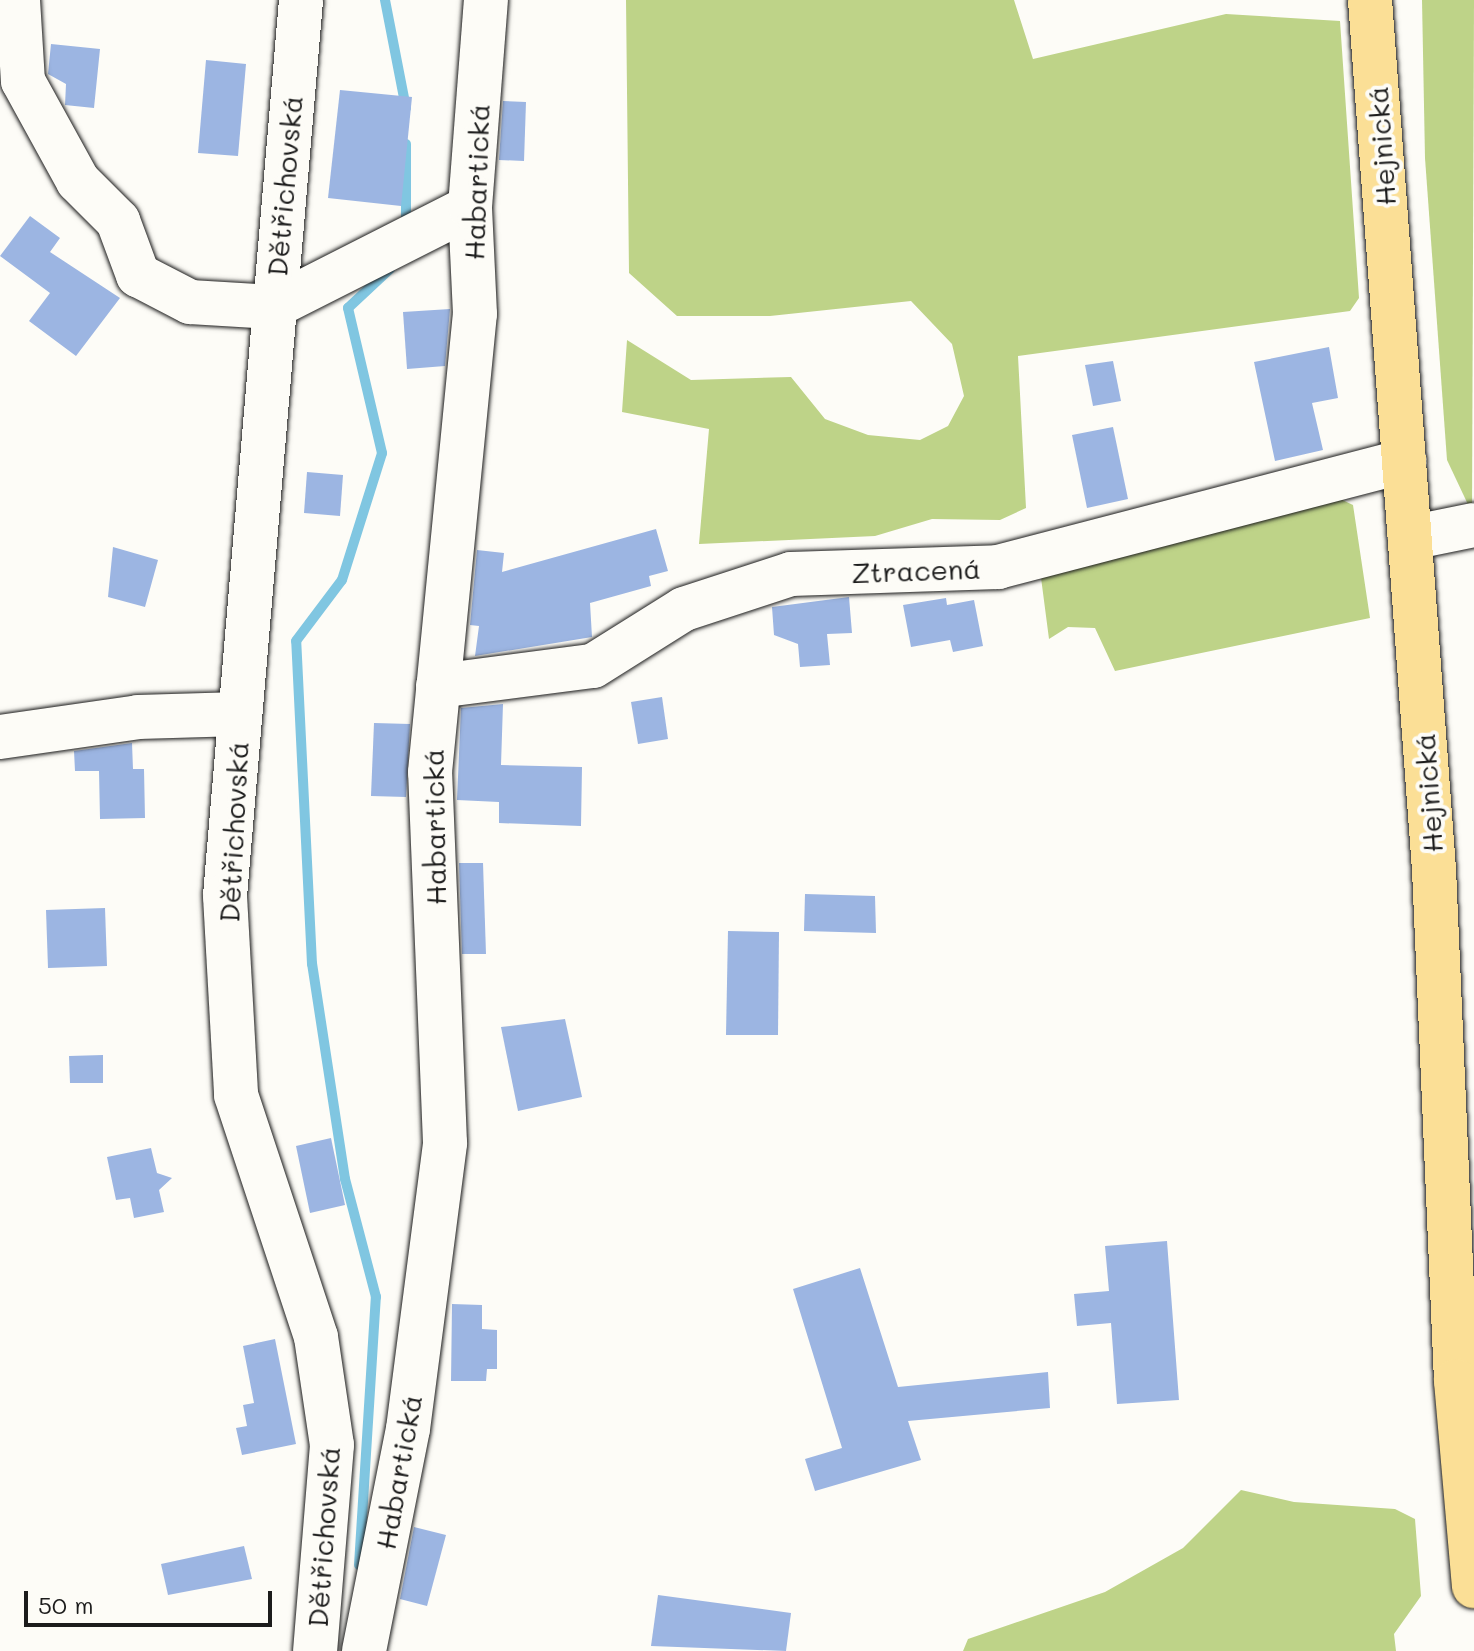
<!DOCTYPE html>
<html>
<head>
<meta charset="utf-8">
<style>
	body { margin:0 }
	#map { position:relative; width:1474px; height:1651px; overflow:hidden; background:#fdfcf7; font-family:Mali,sans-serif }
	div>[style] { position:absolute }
	.green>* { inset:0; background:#bed388 }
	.stream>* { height:10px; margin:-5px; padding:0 5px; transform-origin:5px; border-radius:5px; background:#80c6e1 }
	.building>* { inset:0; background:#9cb5e2 }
	.roads { filter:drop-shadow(0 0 2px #1c1c1c) drop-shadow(0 0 2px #1c1c1c) }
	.minor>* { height:44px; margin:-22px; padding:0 22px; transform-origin:22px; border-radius:22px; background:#fdfcf7 }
	.major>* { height:44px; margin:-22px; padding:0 22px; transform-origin:22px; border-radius:22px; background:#fbdf96 }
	span { translate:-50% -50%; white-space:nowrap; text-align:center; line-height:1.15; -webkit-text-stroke:8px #fdfcf7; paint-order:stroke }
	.street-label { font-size:28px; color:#1c1c1c }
	.scale { position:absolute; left:24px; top:1591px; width:248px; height:36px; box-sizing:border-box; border:4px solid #1c1c1c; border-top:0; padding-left:10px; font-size:24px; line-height:28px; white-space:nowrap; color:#1c1c1c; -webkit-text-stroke:6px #fdfcf7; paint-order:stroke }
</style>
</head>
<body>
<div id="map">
	<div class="green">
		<div style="clip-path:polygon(626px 0,1014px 0,1033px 59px,1226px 14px,1340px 21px,1359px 298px,1350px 311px,1018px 356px,1026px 508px,1000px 520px,932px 519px,875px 536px,699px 544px,709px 429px,622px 412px,627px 340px,691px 380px,791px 377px,825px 419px,868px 435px,920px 440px,948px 426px,964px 396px,952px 344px,911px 301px,770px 316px,677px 316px,629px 273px)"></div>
		<div style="clip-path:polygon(1422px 0,1474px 0,1472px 513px,1447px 460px,1425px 158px)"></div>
		<div style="clip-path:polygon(1336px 497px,1353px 505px,1370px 618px,1115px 671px,1095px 628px,1068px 627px,1049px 639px,1040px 570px)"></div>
		<div style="clip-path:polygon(1241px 1490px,1294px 1502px,1395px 1509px,1415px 1519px,1421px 1596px,1394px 1634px,1396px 1651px,963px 1651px,968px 1639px,1105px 1592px,1183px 1548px)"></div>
	</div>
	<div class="stream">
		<div style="left:385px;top:0;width:110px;rotate:79deg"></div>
		<div style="left:406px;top:144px;width:84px;rotate:90deg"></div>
		<div style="left:359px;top:1565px;width:269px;rotate:-86.4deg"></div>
		<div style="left:376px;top:1297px;width:122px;rotate:-104.7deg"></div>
		<div style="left:345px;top:1179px;width:218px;rotate:-98.7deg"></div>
		<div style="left:312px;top:964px;width:323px;rotate:-92.8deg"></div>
		<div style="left:296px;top:641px;width:76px;rotate:-53deg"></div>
		<div style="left:342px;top:580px;width:133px;rotate:-72.5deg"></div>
		<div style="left:382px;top:453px;width:149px;rotate:-103.2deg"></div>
		<div style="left:348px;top:308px;width:57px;rotate:-42.9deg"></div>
	</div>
	<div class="building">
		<div style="clip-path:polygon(51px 44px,100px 49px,94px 108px,65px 105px,66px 84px,48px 74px)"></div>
		<div style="clip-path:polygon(206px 60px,246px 64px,238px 156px,198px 153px)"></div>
		<div style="clip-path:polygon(340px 90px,412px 97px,401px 206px,328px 198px)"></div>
		<div style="clip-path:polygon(503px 101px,526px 102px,524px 161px,499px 160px)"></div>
		<div style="clip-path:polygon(30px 216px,60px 238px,50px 252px,120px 298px,76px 356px,29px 321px,50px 293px,0 256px)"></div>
		<div style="clip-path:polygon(450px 309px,445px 366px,407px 369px,403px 312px)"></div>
		<div style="clip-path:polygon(1329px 347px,1338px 398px,1312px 403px,1323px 450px,1275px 461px,1254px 362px)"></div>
		<div style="clip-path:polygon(1113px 361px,1121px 401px,1093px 406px,1085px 365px)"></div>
		<div style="clip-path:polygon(1113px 427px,1128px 499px,1087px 508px,1072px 435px)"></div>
		<div style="clip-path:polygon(307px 472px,343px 475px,340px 516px,304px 513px)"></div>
		<div style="clip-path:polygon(656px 529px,668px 571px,649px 576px,651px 586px,590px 603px,592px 637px,475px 656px,479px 626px,470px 625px,477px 550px,504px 553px,502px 572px)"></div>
		<div style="clip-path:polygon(113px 547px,158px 560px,145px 607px,108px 597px)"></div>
		<div style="clip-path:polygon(849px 597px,852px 633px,827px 634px,830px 665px,800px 667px,798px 644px,774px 635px,772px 607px)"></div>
		<div style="clip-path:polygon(946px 598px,947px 605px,974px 600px,983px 646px,953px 652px,950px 640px,911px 647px,903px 605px)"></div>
		<div style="clip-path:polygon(662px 697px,668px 739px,638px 744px,631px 702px)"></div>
		<div style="clip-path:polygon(503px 704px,501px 765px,582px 767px,581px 826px,499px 823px,499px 802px,457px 800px,461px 708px)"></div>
		<div style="clip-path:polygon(374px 723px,410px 724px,406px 797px,371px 796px)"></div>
		<div style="clip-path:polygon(132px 743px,133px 769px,144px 769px,145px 818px,100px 819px,99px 771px,75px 771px,74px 751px)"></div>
		<div style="clip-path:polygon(459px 863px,483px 863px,486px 954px,462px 954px)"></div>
		<div style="clip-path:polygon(805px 894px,875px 896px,876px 933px,804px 931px)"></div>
		<div style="clip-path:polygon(105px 908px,107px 966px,48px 968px,46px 910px)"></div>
		<div style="clip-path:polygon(728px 931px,779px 932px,778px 1035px,726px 1035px)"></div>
		<div style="clip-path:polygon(565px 1019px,582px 1097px,518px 1111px,501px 1027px)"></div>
		<div style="clip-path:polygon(103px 1055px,103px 1083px,70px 1083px,69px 1056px)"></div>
		<div style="clip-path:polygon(331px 1138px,345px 1205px,310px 1213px,296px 1146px)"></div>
		<div style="clip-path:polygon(151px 1148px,157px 1173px,172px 1178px,159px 1190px,164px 1212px,134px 1218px,130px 1198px,116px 1200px,107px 1157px)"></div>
		<div style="clip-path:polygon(1167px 1241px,1179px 1400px,1117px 1404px,1111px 1323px,1077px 1326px,1074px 1294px,1109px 1291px,1105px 1246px)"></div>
		<div style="clip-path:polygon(860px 1268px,898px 1387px,1048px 1372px,1050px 1408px,908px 1421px,921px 1460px,815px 1491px,805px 1459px,842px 1448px,793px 1289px)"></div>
		<div style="clip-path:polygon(452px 1304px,482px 1305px,482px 1329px,497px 1330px,497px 1369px,487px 1369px,486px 1381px,451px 1381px)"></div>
		<div style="clip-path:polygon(275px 1339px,296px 1444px,242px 1455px,236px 1428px,247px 1426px,243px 1405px,254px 1403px,243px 1346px)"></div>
		<div style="clip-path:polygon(414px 1527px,446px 1535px,427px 1606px,400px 1599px)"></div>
		<div style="clip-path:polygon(244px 1546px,252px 1579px,168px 1595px,161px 1564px)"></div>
		<div style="clip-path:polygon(658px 1595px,791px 1613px,786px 1651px,651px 1646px)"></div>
	</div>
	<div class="roads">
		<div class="minor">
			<div style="left:18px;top:0;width:81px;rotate:86.5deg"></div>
			<div style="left:23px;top:81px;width:114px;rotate:61.2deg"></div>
			<div style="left:78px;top:181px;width:57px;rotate:45deg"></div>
			<div style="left:118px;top:221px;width:58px;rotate:69.7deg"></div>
			<div style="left:138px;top:275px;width:59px;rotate:27.4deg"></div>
			<div style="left:190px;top:302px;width:83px;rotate:3.4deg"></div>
			<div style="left:273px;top:307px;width:221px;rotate:-26.9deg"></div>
			<div style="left:301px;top:0;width:899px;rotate:94.85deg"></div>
			<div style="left:225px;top:896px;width:199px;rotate:86.8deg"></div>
			<div style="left:236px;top:1095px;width:255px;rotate:71.7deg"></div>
			<div style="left:316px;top:1337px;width:109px;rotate:81.6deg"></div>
			<div style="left:332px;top:1445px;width:207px;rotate:94.7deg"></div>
			<div style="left:1410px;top:538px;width:65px;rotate:-11.5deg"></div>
			<div style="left:438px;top:686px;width:156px;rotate:-7.4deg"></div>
			<div style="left:593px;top:666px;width:107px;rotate:-32.1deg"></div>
			<div style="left:684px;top:609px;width:113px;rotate:-18.1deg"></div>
			<div style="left:791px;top:574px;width:207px;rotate:-1.9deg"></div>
			<div style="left:998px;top:567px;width:420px;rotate:-14.6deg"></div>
			<div style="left:0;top:737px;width:139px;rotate:-8.2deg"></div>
			<div style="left:138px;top:717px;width:102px;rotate:-1.7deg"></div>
			<div style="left:364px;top:1651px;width:226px;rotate:-78.8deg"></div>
			<div style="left:408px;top:1429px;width:288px;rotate:-82.6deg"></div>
			<div style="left:445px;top:1143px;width:371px;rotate:-92.3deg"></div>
			<div style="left:430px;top:772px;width:460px;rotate:-84.4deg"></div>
			<div style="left:475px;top:314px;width:107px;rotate:-92.7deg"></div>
			<div style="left:470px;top:207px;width:208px;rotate:-85.6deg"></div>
		</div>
		<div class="major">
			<div style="left:1370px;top:0;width:871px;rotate:85.79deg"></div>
			<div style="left:1434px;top:869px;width:512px;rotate:87.54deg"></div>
			<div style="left:1456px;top:1381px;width:206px;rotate:85deg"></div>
		</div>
	</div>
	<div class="street-label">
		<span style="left:1381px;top:146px;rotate:-94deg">Hejnická</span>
		<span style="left:476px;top:182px;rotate:-88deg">Habartická</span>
		<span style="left:284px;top:186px;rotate:-85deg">Dětřichovská</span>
		<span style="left:916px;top:570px;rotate:-2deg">Ztracená</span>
		<span style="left:1428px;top:793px;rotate:-94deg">Hejnická</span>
		<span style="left:434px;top:827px;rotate:-91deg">Habartická</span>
		<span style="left:233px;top:832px;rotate:-87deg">Dětřichovská</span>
		<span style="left:398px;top:1472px;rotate:-80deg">Habartická</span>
		<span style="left:323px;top:1537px;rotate:-86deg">Dětřichovská</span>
	</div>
	<div class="scale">50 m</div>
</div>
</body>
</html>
